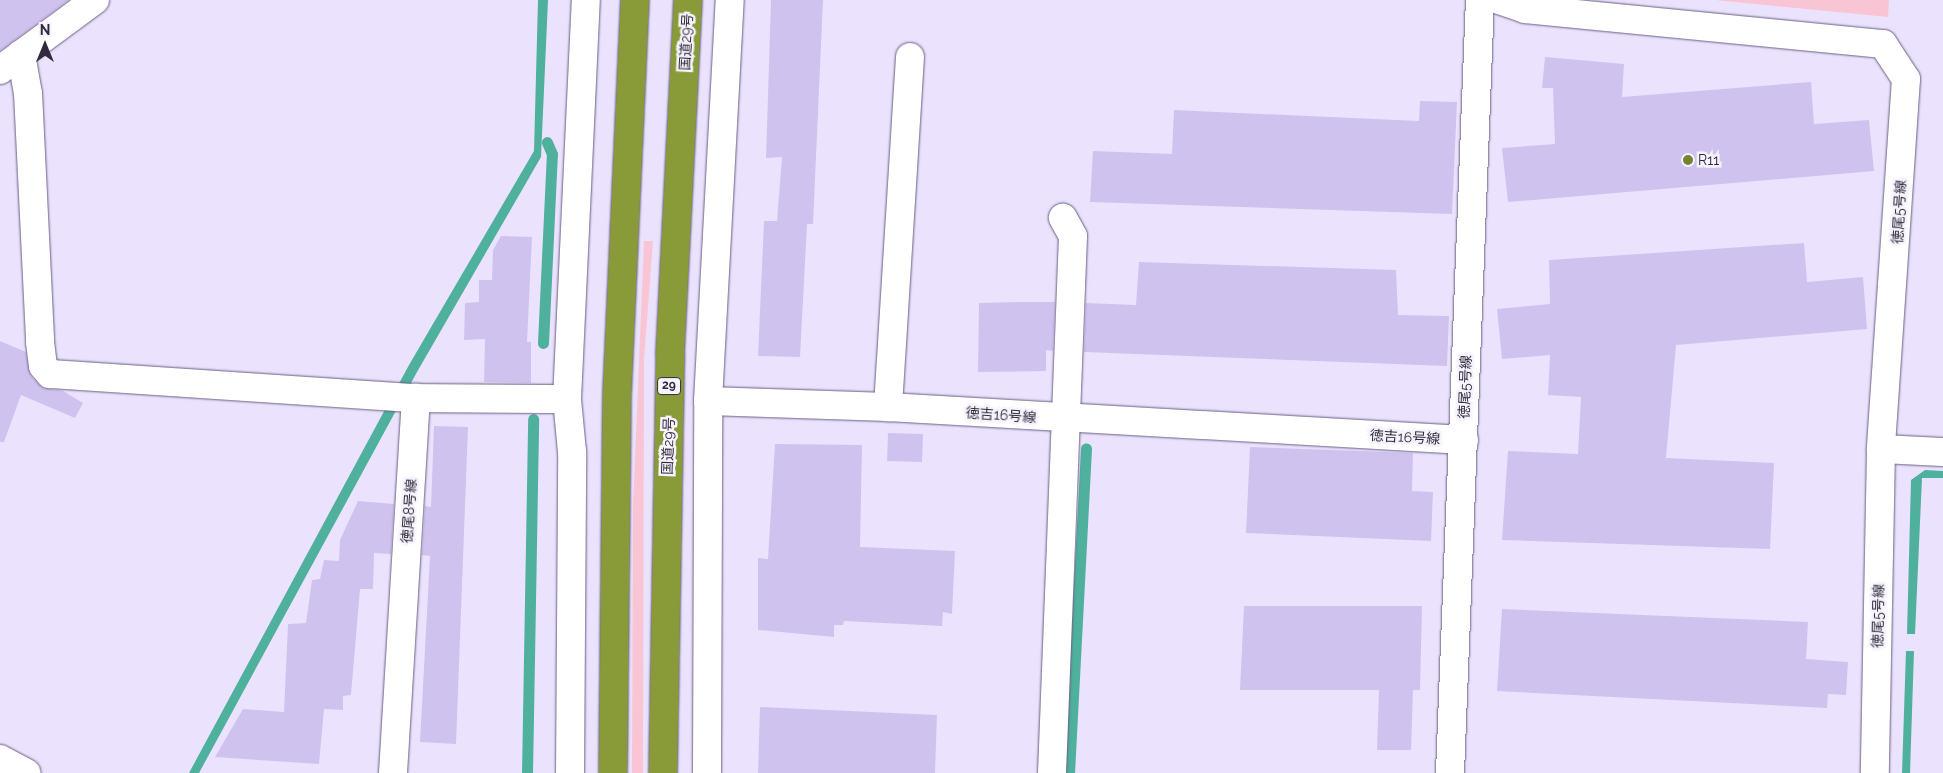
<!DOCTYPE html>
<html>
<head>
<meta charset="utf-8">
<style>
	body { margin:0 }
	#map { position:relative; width:1943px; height:773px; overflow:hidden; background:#ebe3fd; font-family:Raleway,"Noto Sans JP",sans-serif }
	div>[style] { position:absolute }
	.green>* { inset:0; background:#f9c5d4 }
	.water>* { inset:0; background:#4eb09d }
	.stream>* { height:11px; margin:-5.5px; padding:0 5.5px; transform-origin:5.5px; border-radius:5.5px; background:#4eb09d }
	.building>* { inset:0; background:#d0c2ef }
	.roads { filter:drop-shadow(0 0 1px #6b5e84) drop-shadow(0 0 1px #6b5e84) }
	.minor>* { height:28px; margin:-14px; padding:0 14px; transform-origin:14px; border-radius:14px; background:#fff }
	.highway>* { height:28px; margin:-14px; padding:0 14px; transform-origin:14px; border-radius:14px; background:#899b39 }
	.dots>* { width:14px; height:14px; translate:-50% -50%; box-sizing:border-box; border:2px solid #f6f3fc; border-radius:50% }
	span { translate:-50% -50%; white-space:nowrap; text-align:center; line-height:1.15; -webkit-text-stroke:5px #f6f3fc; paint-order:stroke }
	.shield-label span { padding:1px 4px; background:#f6f3fc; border:1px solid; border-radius:4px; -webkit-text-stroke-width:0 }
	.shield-label { font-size:12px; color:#302b3c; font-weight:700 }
	.street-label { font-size:14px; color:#302b3c }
	.poi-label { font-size:14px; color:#302b3c }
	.left { translate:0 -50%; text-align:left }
	.north { position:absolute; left:20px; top:20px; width:50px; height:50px; -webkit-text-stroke:4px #f6f3fc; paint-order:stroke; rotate:0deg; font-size:14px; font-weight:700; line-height:20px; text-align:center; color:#302b3c }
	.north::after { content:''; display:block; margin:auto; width:18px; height:22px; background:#302b3c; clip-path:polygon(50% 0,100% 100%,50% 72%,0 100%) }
</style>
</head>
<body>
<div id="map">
	<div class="green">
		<div style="clip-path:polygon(1715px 0,1889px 0,1888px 17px)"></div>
		<div style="clip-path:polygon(644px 241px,653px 241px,644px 360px,643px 773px,632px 773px,633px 506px)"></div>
	</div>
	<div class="water">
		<div style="clip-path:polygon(538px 0,548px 0,541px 157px,417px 372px,199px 773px,189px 773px,409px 365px,534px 151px)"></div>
		<div style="clip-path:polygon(1925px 470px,1943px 471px,1943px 478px,1922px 478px,1915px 634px,1907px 634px,1911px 480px)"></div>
		<div style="clip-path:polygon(1906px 651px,1914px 651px,1910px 773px,1902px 773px)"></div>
	</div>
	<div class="stream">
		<div style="left:543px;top:343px;width:189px;rotate:-87.3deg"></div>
		<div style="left:552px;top:154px;width:13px;rotate:-113deg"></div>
		<div style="left:527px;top:773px;width:354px;rotate:-89deg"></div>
		<div style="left:1069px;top:773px;width:325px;rotate:-87deg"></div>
	</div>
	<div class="building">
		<div style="clip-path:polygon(0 0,69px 0,0 51px)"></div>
		<div style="clip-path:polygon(771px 0,823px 0,813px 224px,807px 224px,800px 357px,758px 356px,764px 221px,777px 221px,782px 157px,766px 158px)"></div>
		<div style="clip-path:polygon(1545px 57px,1624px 64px,1622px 97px,1811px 82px,1814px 124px,1869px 120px,1874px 171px,1508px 202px,1502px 148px,1555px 144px,1553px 88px,1542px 88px)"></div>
		<div style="clip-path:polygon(1420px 101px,1457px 102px,1452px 214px,1090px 202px,1093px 151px,1172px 154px,1174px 110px,1419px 121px)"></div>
		<div style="clip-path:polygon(501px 236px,532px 237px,527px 342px,531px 342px,531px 383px,484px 382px,485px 339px,464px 340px,465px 303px,479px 302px,479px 280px,492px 280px,493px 250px)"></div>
		<div style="clip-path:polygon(1804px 243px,1807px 282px,1863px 277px,1867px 329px,1676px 345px,1666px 458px,1774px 463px,1770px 549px,1502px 540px,1508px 451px,1578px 454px,1581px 397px,1548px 395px,1550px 355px,1502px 359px,1497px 309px,1550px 304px,1549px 260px)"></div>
		<div style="clip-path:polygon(1139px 262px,1396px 270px,1398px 315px,1449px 316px,1447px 366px,1084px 352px,1086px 303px,1136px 305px)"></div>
		<div style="clip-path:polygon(1018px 302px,1055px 302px,1053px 351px,1046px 350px,1046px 371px,978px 372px,979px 303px)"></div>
		<div style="clip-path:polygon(0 341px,26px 352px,31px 376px,43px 388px,63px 391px,83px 403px,75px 418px,21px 395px,4px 442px,0 442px)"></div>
		<div style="clip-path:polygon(434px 426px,468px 427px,456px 744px,420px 742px,430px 556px,422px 555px,425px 506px,431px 507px)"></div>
		<div style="clip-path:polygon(888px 433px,923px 434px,922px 462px,887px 461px)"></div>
		<div style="clip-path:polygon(775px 444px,862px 445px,860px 547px,955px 551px,952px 614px,943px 612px,942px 626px,844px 621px,843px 625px,834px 625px,834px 637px,758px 630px,758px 558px,768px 559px)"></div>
		<div style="clip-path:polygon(1250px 447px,1413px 453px,1412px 491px,1433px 492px,1431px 541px,1246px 533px)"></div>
		<div style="clip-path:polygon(358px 501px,394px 504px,391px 554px,374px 553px,373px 589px,360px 589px,351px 695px,343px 696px,343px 710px,324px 709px,319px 764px,215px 757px,243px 709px,284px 712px,288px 624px,306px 623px,312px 580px,320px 579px,324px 560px,339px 561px,340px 540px)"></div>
		<div style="clip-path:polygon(1244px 606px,1422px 606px,1420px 690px,1413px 690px,1411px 750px,1377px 750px,1379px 690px,1240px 690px)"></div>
		<div style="clip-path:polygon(1502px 609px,1808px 622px,1806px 659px,1848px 662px,1846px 695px,1828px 694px,1827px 708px,1497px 691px)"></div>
		<div style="clip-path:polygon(760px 707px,937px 715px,935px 773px,758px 773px)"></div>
	</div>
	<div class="roads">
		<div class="minor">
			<div style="left:1499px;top:0;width:28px;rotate:19deg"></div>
			<div style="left:1525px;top:9px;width:360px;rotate:5.6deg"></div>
			<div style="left:1883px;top:44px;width:42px;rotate:56.7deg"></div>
			<div style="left:1906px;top:79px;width:371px;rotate:93.9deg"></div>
			<div style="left:1881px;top:449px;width:324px;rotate:91.1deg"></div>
			<div style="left:21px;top:54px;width:40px;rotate:80deg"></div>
			<div style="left:28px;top:93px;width:249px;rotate:87.2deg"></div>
			<div style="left:40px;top:342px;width:24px;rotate:83deg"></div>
			<div style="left:43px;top:366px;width:11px;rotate:49deg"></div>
			<div style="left:50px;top:374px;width:367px;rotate:3.8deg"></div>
			<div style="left:910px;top:57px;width:351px;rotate:93.6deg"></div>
			<div style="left:888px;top:407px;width:577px;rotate:3.28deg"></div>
			<div style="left:0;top:70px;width:118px;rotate:-36.4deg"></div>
			<div style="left:708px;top:401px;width:180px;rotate:1.9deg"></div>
			<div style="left:1881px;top:449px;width:62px;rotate:2.8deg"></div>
			<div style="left:0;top:759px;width:30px;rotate:28deg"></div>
			<div style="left:393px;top:773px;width:376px;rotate:-86.5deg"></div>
			<div style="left:416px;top:398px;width:151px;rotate:0.4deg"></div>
			<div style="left:570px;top:773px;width:321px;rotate:-89.6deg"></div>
			<div style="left:572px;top:452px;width:53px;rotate:-95.4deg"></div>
			<div style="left:567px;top:399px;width:399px;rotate:-87.3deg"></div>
			<div style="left:707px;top:773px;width:372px;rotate:-89.8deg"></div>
			<div style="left:708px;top:401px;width:402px;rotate:-86.9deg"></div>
			<div style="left:1052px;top:773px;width:537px;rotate:-87.76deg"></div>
			<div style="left:1073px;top:236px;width:21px;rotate:-119deg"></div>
			<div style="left:1450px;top:773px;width:774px;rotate:-87.78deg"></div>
		</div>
		<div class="highway">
			<div style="left:613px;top:773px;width:379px;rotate:-89.4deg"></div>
			<div style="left:617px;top:394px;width:394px;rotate:-87.4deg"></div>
			<div style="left:663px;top:773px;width:419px;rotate:-89deg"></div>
			<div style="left:670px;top:354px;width:354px;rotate:-87.1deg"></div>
		</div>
	</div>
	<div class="dots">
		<div style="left:1688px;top:160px;background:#758433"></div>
	</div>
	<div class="shield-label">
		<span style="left:669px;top:386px">29</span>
	</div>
	<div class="street-label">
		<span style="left:686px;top:42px;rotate:-87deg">国道29号</span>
		<span style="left:1899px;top:212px;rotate:-87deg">徳尾5号線</span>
		<span style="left:1465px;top:387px;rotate:-88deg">徳尾5号線</span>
		<span style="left:1001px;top:415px;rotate:4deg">徳吉16号線</span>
		<span style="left:1405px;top:437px;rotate:3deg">徳吉16号線</span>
		<span style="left:668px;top:446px;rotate:-88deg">国道29号</span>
		<span style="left:409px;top:511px;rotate:-86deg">徳尾8号線</span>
		<span style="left:1878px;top:616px;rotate:-89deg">徳尾5号線</span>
	</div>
	<div class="poi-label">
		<span class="left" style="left:1698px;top:160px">R11</span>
	</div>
	<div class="north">N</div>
</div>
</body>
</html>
